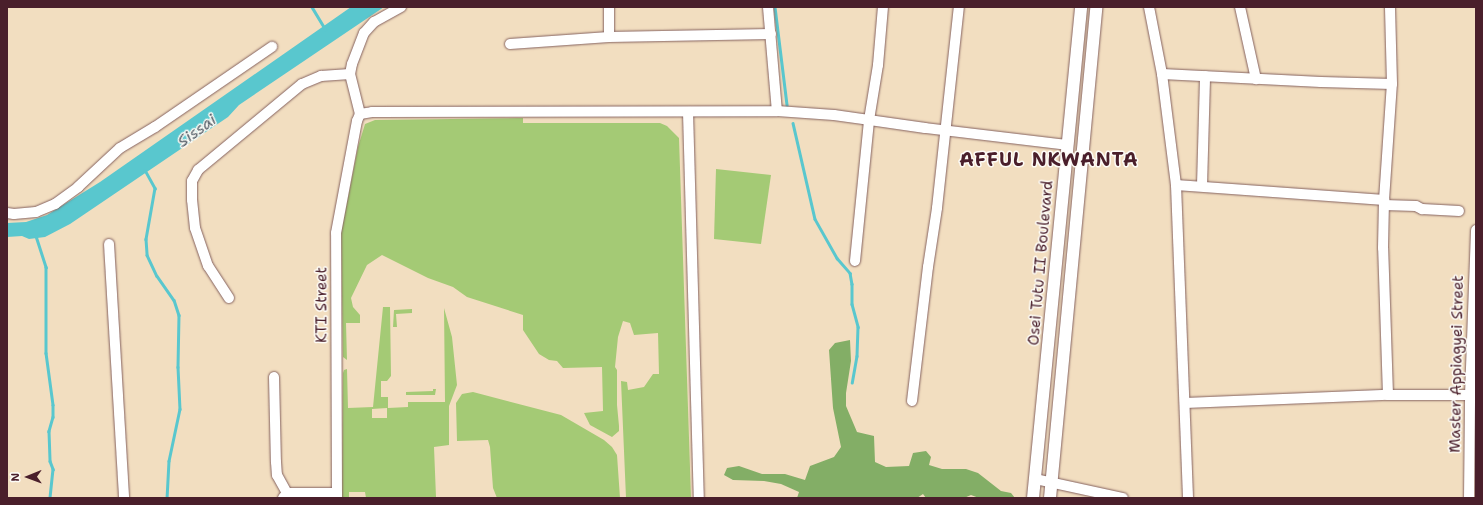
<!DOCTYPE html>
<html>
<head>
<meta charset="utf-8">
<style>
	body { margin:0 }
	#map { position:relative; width:1483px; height:505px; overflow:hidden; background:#f2dec0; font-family:"Shantell Sans",sans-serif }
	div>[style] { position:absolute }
	.green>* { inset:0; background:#a4ca75 }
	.forest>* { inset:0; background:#83ae66 }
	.water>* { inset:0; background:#59c7ce }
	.stream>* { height:2.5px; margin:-1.25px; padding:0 1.25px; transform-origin:1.25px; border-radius:1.25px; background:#59c7ce }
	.roads { filter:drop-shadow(0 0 1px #85625f) drop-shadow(0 0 1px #85625f) }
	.minor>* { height:10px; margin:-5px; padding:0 5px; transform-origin:5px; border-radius:5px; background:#fff }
	.major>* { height:12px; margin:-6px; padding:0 6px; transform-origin:6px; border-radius:6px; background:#fff }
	span { translate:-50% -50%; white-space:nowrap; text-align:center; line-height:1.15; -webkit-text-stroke:3px #fdfcf7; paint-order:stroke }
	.street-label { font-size:15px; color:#4a1f2b }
	.water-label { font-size:16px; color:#4f5a64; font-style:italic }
	.district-label { font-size:19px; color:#4a1f2b; font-weight:700; letter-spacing:1px }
	.frame { position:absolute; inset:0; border:8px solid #4a1f2b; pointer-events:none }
	.north { position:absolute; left:8px; top:457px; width:40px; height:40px; -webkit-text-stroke:3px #fdfcf7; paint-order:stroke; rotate:269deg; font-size:11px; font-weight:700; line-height:16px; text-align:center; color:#4a1f2b }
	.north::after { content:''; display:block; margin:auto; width:14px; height:18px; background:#4a1f2b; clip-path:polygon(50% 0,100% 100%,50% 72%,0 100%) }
</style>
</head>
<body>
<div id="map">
	<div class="green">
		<div style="clip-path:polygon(523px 118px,523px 123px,660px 123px,667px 126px,679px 138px,691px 498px,626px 498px,621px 381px,627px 382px,628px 390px,644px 387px,653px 374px,659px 374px,658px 333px,634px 335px,630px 323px,623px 321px,618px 337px,615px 367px,617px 370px,617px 405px,619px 426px,619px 431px,612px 437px,590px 425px,584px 413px,603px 411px,602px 367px,563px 368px,557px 361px,549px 360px,539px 354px,523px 330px,523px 315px,467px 297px,453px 287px,428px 278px,382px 255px,367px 265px,351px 298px,353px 307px,360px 315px,360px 323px,346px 323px,347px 360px,343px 357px,341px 233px,358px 147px,365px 124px,375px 120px)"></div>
		<div style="clip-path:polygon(716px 169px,771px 175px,761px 244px,714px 239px)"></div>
		<div style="clip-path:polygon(evenodd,383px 307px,390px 307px,391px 376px,387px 381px,381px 381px,381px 397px,388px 397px,388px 408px,408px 407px,408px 402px,445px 402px,444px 308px,452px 337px,457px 385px,449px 406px,449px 445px,434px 447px,436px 497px,366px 498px,365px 492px,349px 492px,349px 498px,342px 498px,343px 373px,344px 370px,347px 369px,348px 408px,373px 407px,383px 307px,387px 408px,387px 418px,372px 418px,372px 409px,387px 408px)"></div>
		<div style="clip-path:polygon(412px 309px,412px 313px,396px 314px,397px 327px,393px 327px,394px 310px)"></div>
		<div style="clip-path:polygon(433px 389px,436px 389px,435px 395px,406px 395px,406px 392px,433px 391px)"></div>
		<div style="clip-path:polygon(473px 392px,561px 415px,604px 440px,612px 447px,617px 455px,620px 498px,497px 498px,493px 488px,490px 447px,488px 440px,457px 441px,456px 403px,462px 394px)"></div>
	</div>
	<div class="forest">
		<div style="clip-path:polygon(850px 340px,851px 361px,846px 393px,846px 406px,857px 432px,874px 436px,875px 462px,886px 467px,909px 466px,913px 453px,926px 451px,931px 457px,929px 465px,942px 469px,966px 469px,978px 473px,1001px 491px,1011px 493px,1015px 498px,979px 498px,971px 495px,964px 498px,926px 498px,923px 494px,917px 498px,797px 498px,799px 492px,781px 484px,764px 481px,733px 480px,724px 475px,727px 468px,739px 466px,762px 474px,785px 474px,805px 480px,810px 466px,834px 457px,841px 447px,833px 408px,829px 350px,835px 343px)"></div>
	</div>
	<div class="water">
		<div style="clip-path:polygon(351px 7px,384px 7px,239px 105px,228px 117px,70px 224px,45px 237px,29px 239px,22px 236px,7px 237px,7px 223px,26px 222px,47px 215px,100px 182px)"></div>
	</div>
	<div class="stream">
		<div style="left:312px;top:7px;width:26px;rotate:59deg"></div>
		<div style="left:775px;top:7px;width:99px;rotate:83deg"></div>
		<div style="left:793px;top:123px;width:98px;rotate:77.1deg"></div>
		<div style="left:815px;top:219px;width:45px;rotate:60.6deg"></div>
		<div style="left:837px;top:258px;width:20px;rotate:49deg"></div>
		<div style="left:850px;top:273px;width:11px;rotate:80deg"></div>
		<div style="left:852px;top:284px;width:20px;rotate:90deg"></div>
		<div style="left:852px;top:304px;width:24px;rotate:75deg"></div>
		<div style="left:858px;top:327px;width:29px;rotate:92deg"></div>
		<div style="left:857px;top:356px;width:27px;rotate:100deg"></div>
		<div style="left:145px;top:170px;width:21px;rotate:61deg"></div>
		<div style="left:155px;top:188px;width:52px;rotate:100deg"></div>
		<div style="left:146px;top:239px;width:16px;rotate:86deg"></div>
		<div style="left:147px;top:255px;width:23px;rotate:65deg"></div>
		<div style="left:157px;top:276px;width:29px;rotate:55deg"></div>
		<div style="left:174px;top:300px;width:16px;rotate:72deg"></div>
		<div style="left:179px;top:315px;width:52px;rotate:91.1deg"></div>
		<div style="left:178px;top:367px;width:42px;rotate:87.3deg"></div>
		<div style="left:180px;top:409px;width:53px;rotate:101.9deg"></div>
		<div style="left:169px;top:461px;width:37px;rotate:93deg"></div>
		<div style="left:36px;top:236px;width:33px;rotate:72deg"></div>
		<div style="left:46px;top:267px;width:86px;rotate:90deg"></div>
		<div style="left:46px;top:353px;width:52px;rotate:82.3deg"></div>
		<div style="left:53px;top:405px;width:12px;rotate:90deg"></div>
		<div style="left:53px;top:417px;width:15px;rotate:106deg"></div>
		<div style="left:49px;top:431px;width:30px;rotate:88deg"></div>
		<div style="left:50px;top:461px;width:9px;rotate:69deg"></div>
		<div style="left:53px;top:469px;width:29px;rotate:96deg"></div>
	</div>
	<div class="roads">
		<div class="minor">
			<div style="left:768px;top:7px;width:104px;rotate:85.1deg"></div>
			<div style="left:1149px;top:7px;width:68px;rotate:79deg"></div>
			<div style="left:1162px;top:74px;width:112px;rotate:82.8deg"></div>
			<div style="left:1176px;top:185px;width:313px;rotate:87.8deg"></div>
			<div style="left:1240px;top:7px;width:74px;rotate:77.5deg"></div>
			<div style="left:609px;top:37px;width:30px;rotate:-90deg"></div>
			<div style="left:510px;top:44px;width:99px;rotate:-4deg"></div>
			<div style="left:609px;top:37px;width:162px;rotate:-1.1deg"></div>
			<div style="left:1162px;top:74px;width:159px;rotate:2.9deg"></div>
			<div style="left:1321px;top:82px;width:71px;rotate:1.6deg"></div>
			<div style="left:688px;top:112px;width:386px;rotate:88.4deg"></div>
			<div style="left:360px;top:114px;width:12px;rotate:-9deg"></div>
			<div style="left:372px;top:112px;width:405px;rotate:-0.1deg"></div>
			<div style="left:777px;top:111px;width:57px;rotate:4deg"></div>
			<div style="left:834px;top:115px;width:92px;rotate:8.1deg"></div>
			<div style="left:925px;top:128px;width:144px;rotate:6.8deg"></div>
			<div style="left:360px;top:114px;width:41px;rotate:-104deg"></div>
			<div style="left:350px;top:74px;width:10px;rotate:-79deg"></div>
			<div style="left:352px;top:64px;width:33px;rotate:-69deg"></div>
			<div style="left:364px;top:33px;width:15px;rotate:-48deg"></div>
			<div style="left:374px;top:22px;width:31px;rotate:-29deg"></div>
			<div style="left:1176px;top:185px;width:209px;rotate:4.1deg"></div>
			<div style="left:1202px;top:186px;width:110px;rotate:-88.4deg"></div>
			<div style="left:1384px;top:205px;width:32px;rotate:2deg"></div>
			<div style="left:1416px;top:206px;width:7px;rotate:27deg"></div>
			<div style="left:1422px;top:209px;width:37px;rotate:3deg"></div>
			<div style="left:7px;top:213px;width:7px;rotate:8deg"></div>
			<div style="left:14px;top:214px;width:22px;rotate:-5deg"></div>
			<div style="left:36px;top:212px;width:21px;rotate:-23deg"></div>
			<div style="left:55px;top:204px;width:29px;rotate:-36deg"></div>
			<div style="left:78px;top:187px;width:57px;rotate:-42.9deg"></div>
			<div style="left:120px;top:148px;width:41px;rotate:-31deg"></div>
			<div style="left:155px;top:127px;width:142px;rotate:-34.4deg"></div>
			<div style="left:109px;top:244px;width:254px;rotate:86.6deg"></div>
			<div style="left:855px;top:261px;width:142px;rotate:-84.3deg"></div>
			<div style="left:869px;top:120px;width:56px;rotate:-80.7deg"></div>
			<div style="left:878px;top:65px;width:58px;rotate:-85.1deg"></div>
			<div style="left:229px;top:298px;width:38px;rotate:-123deg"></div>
			<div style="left:208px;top:266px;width:40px;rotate:-108.9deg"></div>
			<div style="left:195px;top:228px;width:28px;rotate:-96deg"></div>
			<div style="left:192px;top:200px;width:19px;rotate:-90deg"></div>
			<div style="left:192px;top:181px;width:13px;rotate:-61deg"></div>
			<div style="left:198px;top:170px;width:135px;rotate:-39.6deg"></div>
			<div style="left:302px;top:84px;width:21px;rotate:-23deg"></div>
			<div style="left:321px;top:76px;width:29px;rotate:-4deg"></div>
			<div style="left:274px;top:377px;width:85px;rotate:88.7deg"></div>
			<div style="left:276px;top:462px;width:13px;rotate:86deg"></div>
			<div style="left:277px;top:475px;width:21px;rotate:61deg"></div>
			<div style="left:1388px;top:395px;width:147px;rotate:-91.9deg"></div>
			<div style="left:1383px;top:248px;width:48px;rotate:-88.8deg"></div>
			<div style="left:1384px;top:200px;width:116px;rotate:-86.1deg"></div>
			<div style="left:1392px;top:84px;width:77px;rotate:-91.5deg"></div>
			<div style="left:912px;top:401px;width:135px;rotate:-83.2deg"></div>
			<div style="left:928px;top:267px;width:60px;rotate:-81.3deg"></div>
			<div style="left:937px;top:208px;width:202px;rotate:-83.8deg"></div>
			<div style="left:1185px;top:403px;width:203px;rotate:-2.3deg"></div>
			<div style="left:1388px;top:395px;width:88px"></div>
			<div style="left:1035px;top:479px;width:90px;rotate:12.2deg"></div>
			<div style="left:283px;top:498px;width:6px;rotate:-51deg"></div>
			<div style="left:287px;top:493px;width:50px"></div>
			<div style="left:337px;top:498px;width:265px;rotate:-90.2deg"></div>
			<div style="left:336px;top:233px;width:114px;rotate:-79.4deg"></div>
			<div style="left:357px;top:121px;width:8px;rotate:-67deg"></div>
			<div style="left:1469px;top:498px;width:103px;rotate:-89.4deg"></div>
			<div style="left:1470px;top:395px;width:165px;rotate:-87.9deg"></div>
		</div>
		<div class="major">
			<div style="left:1033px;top:498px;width:493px;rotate:-84.4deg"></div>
			<div style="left:1050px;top:498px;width:493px;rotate:-84.6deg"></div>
		</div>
	</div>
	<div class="street-label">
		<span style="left:1041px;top:263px;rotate:-85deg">Osei Tutu II Boulevard</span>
		<span style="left:322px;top:305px;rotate:-90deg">KTI Street</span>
		<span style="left:1457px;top:364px;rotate:-89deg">Master Appiagyei Street</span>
	</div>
	<div class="water-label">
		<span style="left:197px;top:131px;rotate:-36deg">Sissai</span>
	</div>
	<div class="district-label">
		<span style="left:1049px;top:160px">AFFUL NKWANTA</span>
	</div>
	<div class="frame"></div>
	<div class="north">N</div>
</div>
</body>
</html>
